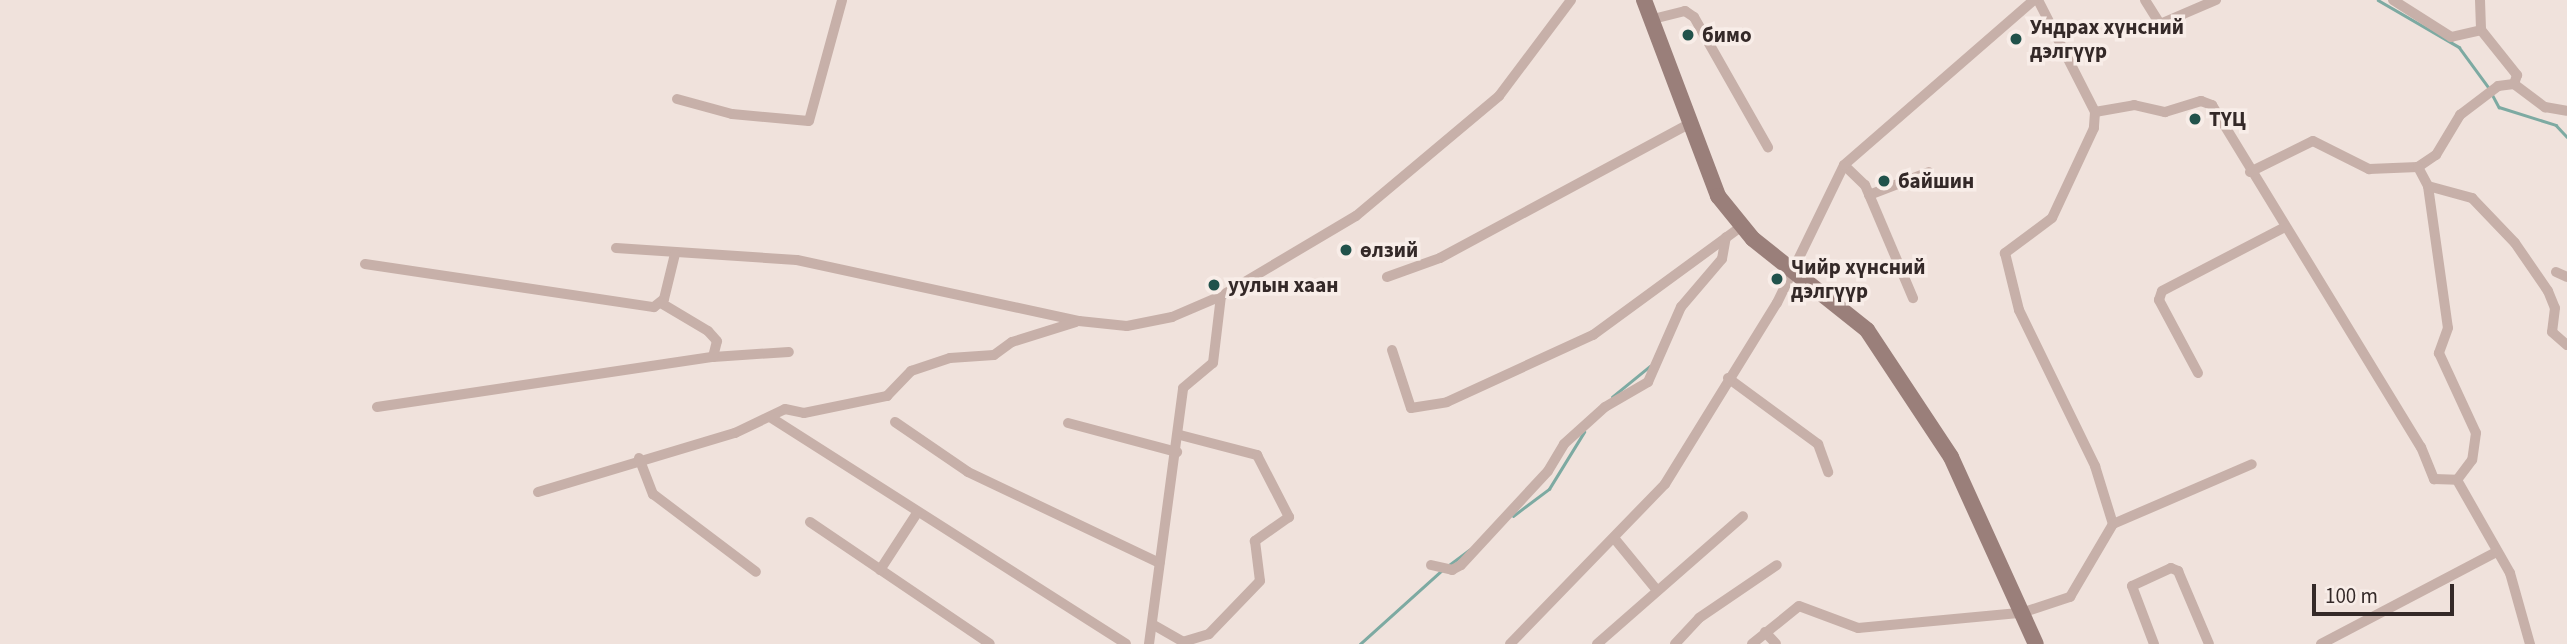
<!DOCTYPE html>
<html>
<head>
<meta charset="utf-8">
<style>
	body { margin:0 }
	#map { position:relative; width:2567px; height:644px; overflow:hidden; background:#f0e2dc; font-family:"Source Sans 3",sans-serif }
	div>[style] { position:absolute }
	.stream>* { height:2.5px; margin:-1.25px; padding:0 1.25px; transform-origin:1.25px; border-radius:1.25px; background:#7daaa2 }
	.minor>* { height:10px; margin:-5px; padding:0 5px; transform-origin:5px; border-radius:5px; background:#c7b0a9 }
	.secondary>* { height:16px; margin:-8px; padding:0 8px; transform-origin:8px; border-radius:8px; background:#9a7f7a }
	.dots>* { width:19px; height:19px; translate:-50% -50%; box-sizing:border-box; border:4px solid #f8ede8; border-radius:50% }
	span { translate:-50% -50%; white-space:nowrap; text-align:center; line-height:1.15; -webkit-text-stroke:7px #f8ede8; paint-order:stroke }
	.poi-label { font-size:21px; color:#342928; font-weight:700 }
	.left { translate:0 -50%; text-align:left }
	.scale { position:absolute; left:2312px; top:584px; width:142px; height:32px; box-sizing:border-box; border:4px solid #342928; border-top:0; padding-left:9px; font-size:21px; line-height:24px; white-space:nowrap; color:#342928; -webkit-text-stroke:5px #f8ede8; paint-order:stroke }
</style>
</head>
<body>
<div id="map">
	<div class="stream">
		<div style="left:2378px;top:0;width:94px;rotate:30.1deg"></div>
		<div style="left:2459px;top:47px;width:51px;rotate:53.8deg"></div>
		<div style="left:2492px;top:94px;width:15px;rotate:62deg"></div>
		<div style="left:2499px;top:107px;width:60px;rotate:17.5deg"></div>
		<div style="left:2556px;top:125px;width:16px;rotate:47deg"></div>
		<div style="left:1612px;top:397px;width:49px;rotate:-39.2deg"></div>
		<div style="left:1513px;top:516px;width:45px;rotate:-36.9deg"></div>
		<div style="left:1549px;top:489px;width:67px;rotate:-58.4deg"></div>
		<div style="left:1449px;top:565px;width:25px;rotate:-37deg"></div>
		<div style="left:1360px;top:644px;width:109px;rotate:-42deg"></div>
	</div>
	<div class="minor">
		<div style="left:2038px;top:0;width:126px;rotate:63deg"></div>
		<div style="left:2095px;top:112px;width:16px;rotate:94deg"></div>
		<div style="left:2094px;top:128px;width:99px;rotate:115deg"></div>
		<div style="left:2052px;top:218px;width:59px;rotate:143.3deg"></div>
		<div style="left:2005px;top:253px;width:59px;rotate:76.2deg"></div>
		<div style="left:2019px;top:310px;width:174px;rotate:64deg"></div>
		<div style="left:2095px;top:466px;width:61px;rotate:72.8deg"></div>
		<div style="left:2145px;top:0;width:28px;rotate:58deg"></div>
		<div style="left:2160px;top:24px;width:61px;rotate:-23.2deg"></div>
		<div style="left:2393px;top:0;width:69px;rotate:32.5deg"></div>
		<div style="left:2451px;top:37px;width:31px;rotate:-13deg"></div>
		<div style="left:2480px;top:0;width:30px;rotate:88deg"></div>
		<div style="left:2481px;top:30px;width:58px;rotate:51.3deg"></div>
		<div style="left:2517px;top:75px;width:9px;rotate:108deg"></div>
		<div style="left:1653px;top:19px;width:33px;rotate:-14deg"></div>
		<div style="left:1685px;top:11px;width:11px;rotate:34deg"></div>
		<div style="left:1694px;top:17px;width:150px;rotate:60.4deg"></div>
		<div style="left:677px;top:99px;width:57px;rotate:15.3deg"></div>
		<div style="left:732px;top:114px;width:77px;rotate:5.2deg"></div>
		<div style="left:809px;top:121px;width:125px;rotate:-74.7deg"></div>
		<div style="left:2095px;top:112px;width:40px;rotate:-10deg"></div>
		<div style="left:2134px;top:105px;width:32px;rotate:13deg"></div>
		<div style="left:2165px;top:112px;width:38px;rotate:-17deg"></div>
		<div style="left:2201px;top:101px;width:12px;rotate:20deg"></div>
		<div style="left:2212px;top:105px;width:401px;rotate:58.6deg"></div>
		<div style="left:2421px;top:447px;width:35px;rotate:68deg"></div>
		<div style="left:2434px;top:479px;width:23px;rotate:2deg"></div>
		<div style="left:2457px;top:480px;width:107px;rotate:60.3deg"></div>
		<div style="left:2510px;top:573px;width:74px;rotate:74.3deg"></div>
		<div style="left:1844px;top:165px;width:29px;rotate:44deg"></div>
		<div style="left:1865px;top:185px;width:123px;rotate:67deg"></div>
		<div style="left:2418px;top:167px;width:22px;rotate:-34deg"></div>
		<div style="left:2436px;top:155px;width:47px;rotate:-59deg"></div>
		<div style="left:2460px;top:115px;width:48px;rotate:-37.3deg"></div>
		<div style="left:2498px;top:86px;width:16px;rotate:-7deg"></div>
		<div style="left:2514px;top:84px;width:39px;rotate:37deg"></div>
		<div style="left:2545px;top:107px;width:22px;rotate:10deg"></div>
		<div style="left:2250px;top:172px;width:70px;rotate:-26.2deg"></div>
		<div style="left:2313px;top:141px;width:63px;rotate:26.6deg"></div>
		<div style="left:2369px;top:169px;width:49px;rotate:-2.3deg"></div>
		<div style="left:2418px;top:167px;width:21px;rotate:62deg"></div>
		<div style="left:2428px;top:186px;width:143px;rotate:82deg"></div>
		<div style="left:2448px;top:328px;width:27px;rotate:110deg"></div>
		<div style="left:2439px;top:353px;width:88px;rotate:65.2deg"></div>
		<div style="left:2476px;top:433px;width:27px;rotate:98deg"></div>
		<div style="left:2472px;top:460px;width:25px;rotate:127deg"></div>
		<div style="left:2428px;top:186px;width:46px;rotate:15.3deg"></div>
		<div style="left:2472px;top:198px;width:62px;rotate:46.3deg"></div>
		<div style="left:2515px;top:243px;width:58px;rotate:55.5deg"></div>
		<div style="left:2548px;top:291px;width:18px;rotate:68deg"></div>
		<div style="left:2555px;top:308px;width:24px;rotate:97deg"></div>
		<div style="left:2552px;top:332px;width:20px;rotate:41deg"></div>
		<div style="left:1869px;top:195px;width:64px;rotate:-21deg"></div>
		<div style="left:616px;top:248px;width:181px;rotate:3.8deg"></div>
		<div style="left:797px;top:260px;width:289px;rotate:12.2deg"></div>
		<div style="left:1079px;top:321px;width:48px;rotate:5.9deg"></div>
		<div style="left:1127px;top:326px;width:46px;rotate:-11.3deg"></div>
		<div style="left:1172px;top:317px;width:53px;rotate:-23.2deg"></div>
		<div style="left:1221px;top:296px;width:157px;rotate:-30.7deg"></div>
		<div style="left:1356px;top:216px;width:187px;rotate:-40deg"></div>
		<div style="left:1499px;top:96px;width:120px;rotate:-53.1deg"></div>
		<div style="left:365px;top:264px;width:292px;rotate:8.5deg"></div>
		<div style="left:654px;top:307px;width:13px;rotate:-39deg"></div>
		<div style="left:664px;top:299px;width:46px;rotate:-76.3deg"></div>
		<div style="left:2556px;top:272px;width:12px;rotate:24deg"></div>
		<div style="left:1387px;top:277px;width:56px;rotate:-19.7deg"></div>
		<div style="left:1440px;top:258px;width:285px;rotate:-28.3deg"></div>
		<div style="left:1392px;top:350px;width:61px;rotate:71.9deg"></div>
		<div style="left:1411px;top:408px;width:36px;rotate:-9deg"></div>
		<div style="left:1447px;top:402px;width:161px;rotate:-24.7deg"></div>
		<div style="left:1593px;top:335px;width:185px;rotate:-36.2deg"></div>
		<div style="left:713px;top:357px;width:76px;rotate:-3.8deg"></div>
		<div style="left:2198px;top:373px;width:83px;rotate:-118.1deg"></div>
		<div style="left:2159px;top:300px;width:9px;rotate:-72deg"></div>
		<div style="left:2162px;top:291px;width:139px;rotate:-27.5deg"></div>
		<div style="left:1728px;top:378px;width:112px;rotate:36.3deg"></div>
		<div style="left:1818px;top:444px;width:30px;rotate:70deg"></div>
		<div style="left:377px;top:407px;width:340px;rotate:-8.5deg"></div>
		<div style="left:713px;top:357px;width:16px;rotate:-76deg"></div>
		<div style="left:717px;top:341px;width:13px;rotate:-132deg"></div>
		<div style="left:708px;top:331px;width:55px;rotate:-149.2deg"></div>
		<div style="left:770px;top:417px;width:422px;rotate:32.5deg"></div>
		<div style="left:895px;top:422px;width:88px;rotate:34.4deg"></div>
		<div style="left:968px;top:472px;width:212px;rotate:25.4deg"></div>
		<div style="left:1068px;top:423px;width:113px;rotate:14.9deg"></div>
		<div style="left:1180px;top:435px;width:80px;rotate:14.6deg"></div>
		<div style="left:1257px;top:455px;width:70px;rotate:62.7deg"></div>
		<div style="left:1289px;top:517px;width:42px;rotate:144.8deg"></div>
		<div style="left:1255px;top:541px;width:40px;rotate:82.9deg"></div>
		<div style="left:1260px;top:581px;width:74px;rotate:133.9deg"></div>
		<div style="left:1209px;top:634px;width:27px;rotate:163deg"></div>
		<div style="left:639px;top:458px;width:39px;rotate:69deg"></div>
		<div style="left:653px;top:494px;width:129px;rotate:37.1deg"></div>
		<div style="left:538px;top:492px;width:206px;rotate:-16.7deg"></div>
		<div style="left:735px;top:433px;width:55px;rotate:-25.6deg"></div>
		<div style="left:785px;top:409px;width:19px;rotate:12deg"></div>
		<div style="left:804px;top:413px;width:85px;rotate:-11.6deg"></div>
		<div style="left:887px;top:396px;width:35px;rotate:-46deg"></div>
		<div style="left:911px;top:371px;width:41px;rotate:-18.4deg"></div>
		<div style="left:950px;top:358px;width:44px;rotate:-3.9deg"></div>
		<div style="left:994px;top:355px;width:22px;rotate:-36deg"></div>
		<div style="left:1012px;top:342px;width:67px;rotate:-17.4deg"></div>
		<div style="left:810px;top:522px;width:217px;rotate:34.1deg"></div>
		<div style="left:1614px;top:538px;width:65px;rotate:50.6deg"></div>
		<div style="left:1431px;top:565px;width:22px;rotate:13deg"></div>
		<div style="left:1452px;top:570px;width:10px;rotate:-29deg"></div>
		<div style="left:1461px;top:565px;width:128px;rotate:-47.2deg"></div>
		<div style="left:1548px;top:471px;width:31px;rotate:-59deg"></div>
		<div style="left:1564px;top:444px;width:55px;rotate:-42.1deg"></div>
		<div style="left:1605px;top:407px;width:50px;rotate:-30.2deg"></div>
		<div style="left:1648px;top:382px;width:82px;rotate:-66.3deg"></div>
		<div style="left:1681px;top:307px;width:63px;rotate:-49.5deg"></div>
		<div style="left:1722px;top:259px;width:22px;rotate:-80deg"></div>
		<div style="left:880px;top:570px;width:68px;rotate:-57deg"></div>
		<div style="left:1152px;top:624px;width:40px;rotate:29.7deg"></div>
		<div style="left:1765px;top:632px;width:16px;rotate:47deg"></div>
		<div style="left:1149px;top:644px;width:258px;rotate:-82.4deg"></div>
		<div style="left:1183px;top:388px;width:39px;rotate:-40deg"></div>
		<div style="left:1213px;top:363px;width:67px;rotate:-83.2deg"></div>
		<div style="left:1510px;top:644px;width:223px;rotate:-45.9deg"></div>
		<div style="left:1665px;top:484px;width:213px;rotate:-58.3deg"></div>
		<div style="left:1777px;top:303px;width:153px;rotate:-64.1deg"></div>
		<div style="left:1844px;top:165px;width:252px;rotate:-41deg"></div>
		<div style="left:1597px;top:644px;width:194px;rotate:-41.2deg"></div>
		<div style="left:1675px;top:644px;width:35px;rotate:-47deg"></div>
		<div style="left:1699px;top:618px;width:94px;rotate:-34.2deg"></div>
		<div style="left:1752px;top:644px;width:60px;rotate:-39deg"></div>
		<div style="left:1799px;top:606px;width:63px;rotate:20.4deg"></div>
		<div style="left:1858px;top:628px;width:164px;rotate:-5.3deg"></div>
		<div style="left:2021px;top:613px;width:52px;rotate:-18.1deg"></div>
		<div style="left:2070px;top:597px;width:85px;rotate:-59.5deg"></div>
		<div style="left:2113px;top:524px;width:151px;rotate:-23.3deg"></div>
		<div style="left:2154px;top:644px;width:62px;rotate:-110.8deg"></div>
		<div style="left:2132px;top:586px;width:43px;rotate:-24.8deg"></div>
		<div style="left:2171px;top:568px;width:8px;rotate:23deg"></div>
		<div style="left:2178px;top:571px;width:79px;rotate:67deg"></div>
		<div style="left:2321px;top:644px;width:198px;rotate:-27.7deg"></div>
	</div>
	<div class="secondary">
		<div style="left:1644px;top:0;width:210px;rotate:69.3deg"></div>
		<div style="left:1718px;top:196px;width:55px;rotate:50.9deg"></div>
		<div style="left:1753px;top:239px;width:146px;rotate:38.6deg"></div>
		<div style="left:1867px;top:330px;width:152px;rotate:56.5deg"></div>
		<div style="left:1951px;top:457px;width:205px;rotate:65.6deg"></div>
	</div>
	<div class="dots">
		<div style="left:1688px;top:35px;background:#21524b"></div>
		<div style="left:2016px;top:39px;background:#21524b"></div>
		<div style="left:2195px;top:119px;background:#21524b"></div>
		<div style="left:1884px;top:181px;background:#21524b"></div>
		<div style="left:1346px;top:250px;background:#21524b"></div>
		<div style="left:1777px;top:279px;background:#21524b"></div>
		<div style="left:1214px;top:285px;background:#21524b"></div>
	</div>
	<div class="poi-label">
		<span class="left" style="left:2030px;top:39px">Ундрах хүнсний<br>дэлгүүр</span>
		<span class="left" style="left:1702px;top:35px">бимо</span>
		<span class="left" style="left:2209px;top:119px">ТҮЦ</span>
		<span class="left" style="left:1898px;top:181px">байшин</span>
		<span class="left" style="left:1360px;top:250px">өлзий</span>
		<span class="left" style="left:1791px;top:279px">Чийр хүнсний<br>дэлгүүр</span>
		<span class="left" style="left:1228px;top:285px">уулын хаан</span>
	</div>
	<div class="scale">100 m</div>
</div>
</body>
</html>
